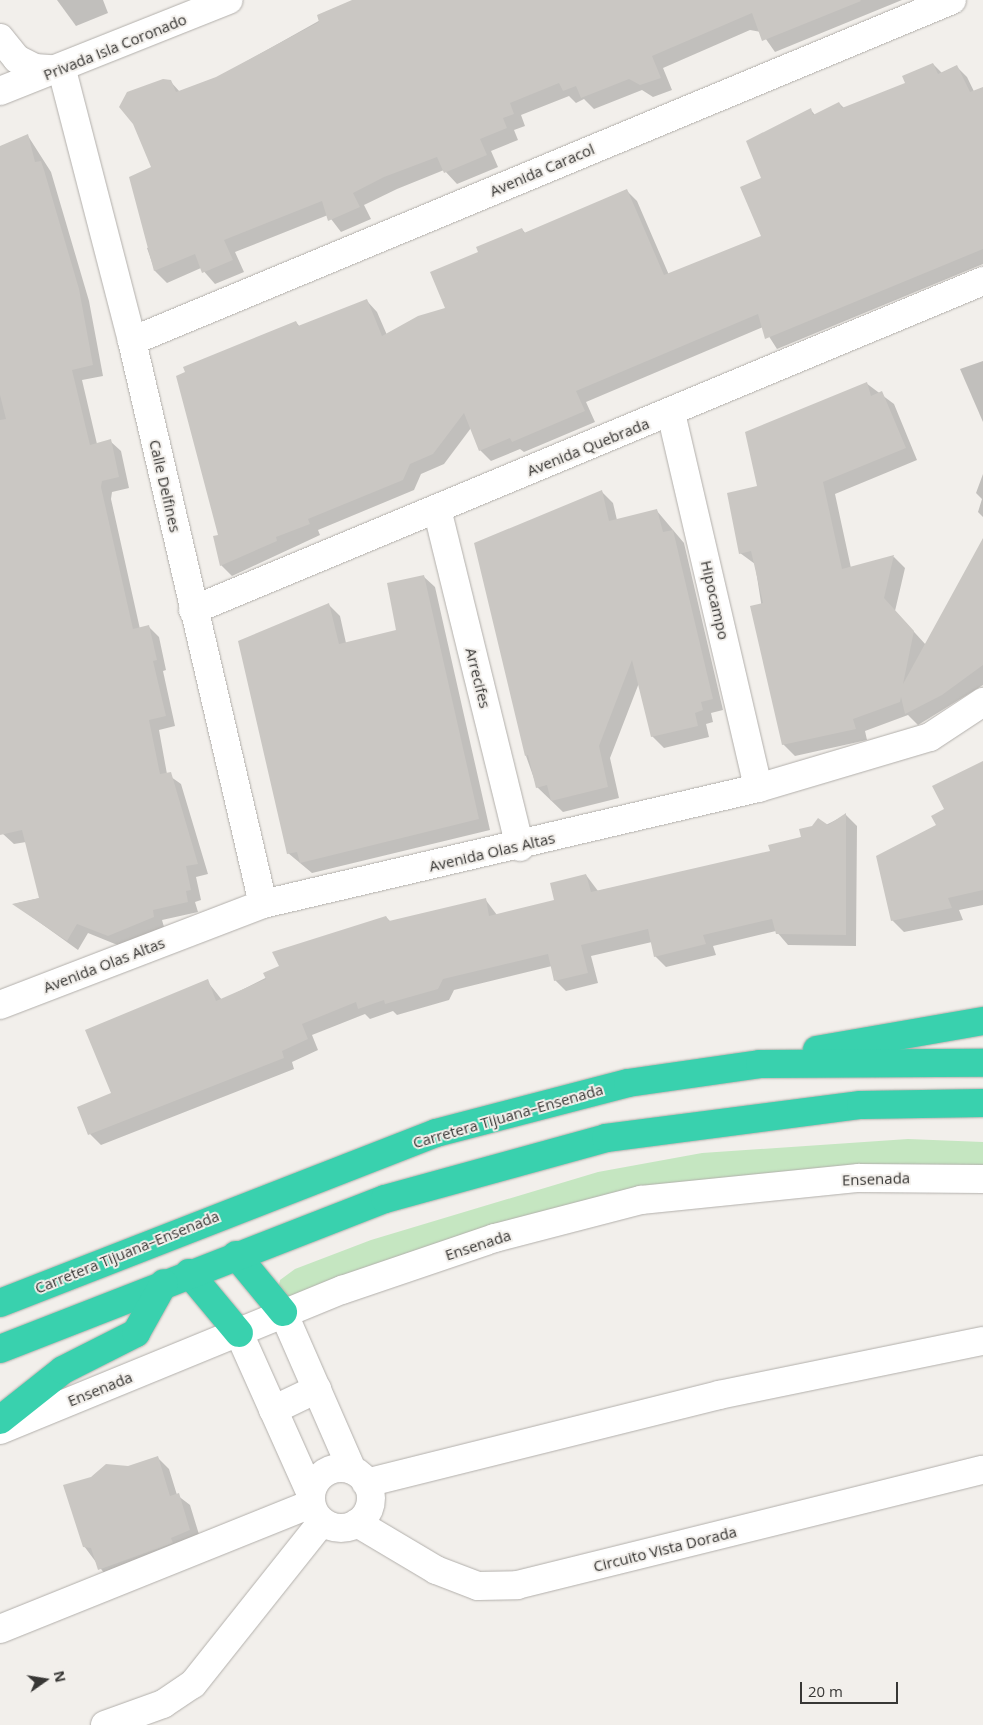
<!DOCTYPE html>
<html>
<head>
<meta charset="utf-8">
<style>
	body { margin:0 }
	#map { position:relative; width:983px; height:1725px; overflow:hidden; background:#f2efeb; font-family:"Open Sans",sans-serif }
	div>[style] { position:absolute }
	.green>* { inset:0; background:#c5e6c1 }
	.shadow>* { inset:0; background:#0003 }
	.building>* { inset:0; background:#cac7c3 }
	.roads { filter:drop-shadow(0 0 1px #b2afab) drop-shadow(0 0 1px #b2afab) }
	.minor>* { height:28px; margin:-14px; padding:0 14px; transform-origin:14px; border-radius:14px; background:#fff }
	.minor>.ring { margin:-14px; padding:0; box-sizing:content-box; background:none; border:28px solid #fff; border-radius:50% }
	.highway>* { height:28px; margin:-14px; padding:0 14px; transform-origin:14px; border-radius:14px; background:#39d1ae }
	span { translate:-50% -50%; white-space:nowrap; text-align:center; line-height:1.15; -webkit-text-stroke:4px #f2efeb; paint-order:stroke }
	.street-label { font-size:15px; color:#383735 }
	.north { position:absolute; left:20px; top:1655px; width:50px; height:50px; -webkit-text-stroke:4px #f2efeb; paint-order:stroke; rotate:77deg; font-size:14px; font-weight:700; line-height:20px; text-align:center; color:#383735 }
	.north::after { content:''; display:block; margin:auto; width:18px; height:22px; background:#383735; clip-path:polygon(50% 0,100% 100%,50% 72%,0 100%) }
	.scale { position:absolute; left:800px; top:1682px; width:98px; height:22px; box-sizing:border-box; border:2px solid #383735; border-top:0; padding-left:6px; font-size:15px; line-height:18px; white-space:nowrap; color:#383735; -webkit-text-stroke:4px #f2efeb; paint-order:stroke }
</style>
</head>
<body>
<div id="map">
	<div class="green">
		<div style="clip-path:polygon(908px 1139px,983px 1142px,983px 1167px,751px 1175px,291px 1302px,278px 1290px,280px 1280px,295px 1269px,371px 1240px,598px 1172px,702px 1153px)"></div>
	</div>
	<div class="shadow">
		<div style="clip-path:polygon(57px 0,103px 0,108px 13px,76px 26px)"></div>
		<div style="clip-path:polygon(356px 0,902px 0,775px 52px,761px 32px,750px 30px,663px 68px,672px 90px,653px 97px,642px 90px,594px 109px,584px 99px,576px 103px,569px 96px,521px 115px,525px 126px,514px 130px,518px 140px,491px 151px,498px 167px,457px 184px,444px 170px,397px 189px,364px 205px,371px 219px,341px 232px,328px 215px,235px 252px,244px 272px,215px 284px,201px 268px,167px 283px,155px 271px,147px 248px,152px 246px,153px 168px,170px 81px,180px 92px,217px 78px)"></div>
		<div style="clip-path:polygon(933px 64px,942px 73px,956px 66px,967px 77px,983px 110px,983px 264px,777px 349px,763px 327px,586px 402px,595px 422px,524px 452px,520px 449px,491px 461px,480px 450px,471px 428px,444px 464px,421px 474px,414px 490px,318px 530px,320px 535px,232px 576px,221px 565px,219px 535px,296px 322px,300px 327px,367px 301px,377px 312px,387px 335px,447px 308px,479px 252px,522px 229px,526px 234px,626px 190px,637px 201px,669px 275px,763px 237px,763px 179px,811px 110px,815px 115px,839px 103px,844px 108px,907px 84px)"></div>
		<div style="clip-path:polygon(28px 136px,51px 172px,89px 301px,103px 376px,82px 380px,97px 444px,110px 441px,121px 451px,129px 488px,112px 492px,111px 499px,140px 629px,149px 627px,159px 637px,166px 670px,163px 671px,175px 726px,159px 730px,167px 774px,181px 784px,208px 874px,196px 877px,201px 900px,195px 902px,198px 912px,162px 920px,164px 927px,120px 946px,88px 933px,78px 950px,14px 904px,40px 898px,26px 842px,14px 844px,3px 834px,0 821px,0 149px)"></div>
		<div style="clip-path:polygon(983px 361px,983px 422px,960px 369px)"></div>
		<div style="clip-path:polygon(866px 383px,894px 404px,917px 460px,835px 494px,851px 568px,894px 557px,905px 568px,895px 611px,926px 645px,983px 540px,983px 685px,918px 725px,908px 715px,865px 731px,867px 740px,795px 756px,783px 744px,755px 564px,740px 553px,759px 487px)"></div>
		<div style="clip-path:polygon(983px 474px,983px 517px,978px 512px,982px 499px,976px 493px)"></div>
		<div style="clip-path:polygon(602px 492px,613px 503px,617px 520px,657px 511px,684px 543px,723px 710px,711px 713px,713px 722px,706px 724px,709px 737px,664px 748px,652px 736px,639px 683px,610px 758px,619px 798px,563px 812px,537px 787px,526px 756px)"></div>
		<div style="clip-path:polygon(423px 576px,435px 587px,490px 830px,312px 873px,288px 853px,329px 605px,340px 616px,346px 643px,398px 631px)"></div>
		<div style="clip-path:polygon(983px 762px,983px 905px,959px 910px,963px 920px,904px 932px,892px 920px,945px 810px)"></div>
		<div style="clip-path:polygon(846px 815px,857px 826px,856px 946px,788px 945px,776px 931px,713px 946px,716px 955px,666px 967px,655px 956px,652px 942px,591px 956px,598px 983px,566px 991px,555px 980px,552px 966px,454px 990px,449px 1000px,397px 1015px,393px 1011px,370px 1019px,365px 1014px,312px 1035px,318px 1050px,292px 1062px,294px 1069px,101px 1145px,90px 1134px,113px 1094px,207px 981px,222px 1000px,386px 917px,391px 922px,485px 899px,497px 915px,555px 901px,586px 875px,598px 891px,771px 852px)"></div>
		<div style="clip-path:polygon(158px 1458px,169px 1469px,177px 1495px,190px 1505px,201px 1541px,110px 1581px,84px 1546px,128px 1467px)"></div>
	</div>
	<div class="building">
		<div style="clip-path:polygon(352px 0,860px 0,861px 1px,762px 41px,752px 13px,652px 56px,661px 78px,640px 85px,629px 79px,581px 98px,576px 86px,563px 91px,559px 83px,510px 103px,514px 114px,503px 118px,507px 128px,480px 139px,487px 155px,444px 173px,437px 157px,384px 177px,353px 193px,360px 207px,328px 221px,322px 201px,224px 240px,233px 260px,202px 273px,195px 254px,154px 271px,129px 177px,151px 167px,133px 124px,119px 107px,127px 92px,163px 79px,171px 80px,176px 92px,216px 77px,319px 22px,317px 15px)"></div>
		<div style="clip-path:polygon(933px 63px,938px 74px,957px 65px,970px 92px,983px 87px,983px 249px,765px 339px,758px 314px,576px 391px,585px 411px,512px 442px,510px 438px,479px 451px,464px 413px,433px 454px,410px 464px,403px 480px,308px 519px,310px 524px,276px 537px,277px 541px,220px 566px,213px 536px,218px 535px,176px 376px,185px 372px,183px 367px,296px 321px,298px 326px,367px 299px,382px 336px,418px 316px,445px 308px,430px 272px,478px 252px,476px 247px,522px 228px,524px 233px,627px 189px,664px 275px,761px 236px,740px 187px,761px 178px,746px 141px,811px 108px,813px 115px,839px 102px,842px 108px,905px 83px,902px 76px)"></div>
		<div style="clip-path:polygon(28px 134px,35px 162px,41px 161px,44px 170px,79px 289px,93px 365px,72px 370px,90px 445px,111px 439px,119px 477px,102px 481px,101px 487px,133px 629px,149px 625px,157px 660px,153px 661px,166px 716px,149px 720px,160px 774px,171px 772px,198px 864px,186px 866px,191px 890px,186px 891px,188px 902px,153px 910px,154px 917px,108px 936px,77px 924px,67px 941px,12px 904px,39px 898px,22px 830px,0 835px,0 420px,6px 419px,0 395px,0 146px)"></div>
		<div style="clip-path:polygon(867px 382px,871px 396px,882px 391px,906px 448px,823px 482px,842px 569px,894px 555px,884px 598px,914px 631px,903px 684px,983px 538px,983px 665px,942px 695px,905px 714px,901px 697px,900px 702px,853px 719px,856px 729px,782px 745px,750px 606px,763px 603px,751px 551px,739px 554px,727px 493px,757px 486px,745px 432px)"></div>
		<div style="clip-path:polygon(602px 490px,609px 521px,657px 509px,663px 532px,673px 530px,713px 699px,701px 702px,703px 710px,695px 713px,698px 726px,651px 737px,632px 660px,599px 746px,608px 787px,551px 801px,547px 785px,536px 788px,528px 755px,525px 756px,474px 543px)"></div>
		<div style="clip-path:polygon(424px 575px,479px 819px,300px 863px,297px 852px,287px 854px,238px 641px,329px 603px,339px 644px,396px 630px,387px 583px)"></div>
		<div style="clip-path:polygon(983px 761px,983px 890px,948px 898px,952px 908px,891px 921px,876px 856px,936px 825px,931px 816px,944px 809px,932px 786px)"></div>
		<div style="clip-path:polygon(846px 813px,846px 935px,776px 934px,772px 919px,703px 935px,706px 944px,654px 957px,648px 929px,581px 945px,588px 973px,554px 981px,548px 954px,443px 979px,438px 989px,385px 1004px,384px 1000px,358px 1009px,356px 1002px,302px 1024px,308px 1039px,282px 1051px,284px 1058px,88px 1135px,77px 1107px,111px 1093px,85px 1030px,208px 979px,216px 1001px,266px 979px,263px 973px,279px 966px,272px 952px,386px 916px,389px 921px,486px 898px,489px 916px,554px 900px,550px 883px,586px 874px,591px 892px,770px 851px,768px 845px,801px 837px,799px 829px,812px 826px,818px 818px,828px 825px)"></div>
		<div style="clip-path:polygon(158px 1456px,170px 1496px,179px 1493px,190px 1530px,171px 1538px,173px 1543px,98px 1570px,91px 1548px,83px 1547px,63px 1485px,91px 1477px,106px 1464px,128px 1466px)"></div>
	</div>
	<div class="roads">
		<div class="minor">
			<div style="left:0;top:38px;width:27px;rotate:51deg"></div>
			<div style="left:17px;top:59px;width:20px;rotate:27deg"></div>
			<div style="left:35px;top:68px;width:27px;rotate:4deg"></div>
			<div style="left:62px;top:70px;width:280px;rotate:75.5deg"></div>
			<div style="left:132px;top:341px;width:578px;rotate:76.9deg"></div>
			<div style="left:0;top:91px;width:246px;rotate:-21.7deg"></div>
			<div style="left:132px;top:341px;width:888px;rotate:-22.58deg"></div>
			<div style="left:671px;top:413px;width:385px;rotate:76.9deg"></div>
			<div style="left:437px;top:509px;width:348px;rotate:76.2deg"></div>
			<div style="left:193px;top:610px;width:856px;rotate:-22.61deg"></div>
			<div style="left:0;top:1005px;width:282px;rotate:-21deg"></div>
			<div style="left:263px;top:904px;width:508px;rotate:-13.19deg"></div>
			<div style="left:758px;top:788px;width:179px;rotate:-16.5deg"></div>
			<div style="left:930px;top:737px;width:64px;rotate:-33.4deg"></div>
			<div style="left:283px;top:1312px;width:172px;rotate:66.4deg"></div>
			<div style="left:239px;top:1333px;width:176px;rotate:65.9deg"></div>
			<div style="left:273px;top:1410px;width:49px;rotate:-25.5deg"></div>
			<div style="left:0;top:1430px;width:370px;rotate:-22.3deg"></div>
			<div style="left:342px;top:1290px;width:162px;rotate:-18.8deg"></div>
			<div style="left:495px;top:1238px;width:151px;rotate:-14.6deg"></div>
			<div style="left:641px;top:1200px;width:219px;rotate:-5.8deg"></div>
			<div style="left:859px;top:1178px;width:124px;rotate:0.5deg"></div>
			<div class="ring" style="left:311px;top:1468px;width:32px;height:32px"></div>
			<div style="left:366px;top:1483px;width:364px;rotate:-14deg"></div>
			<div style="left:719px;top:1395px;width:269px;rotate:-11.6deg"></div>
			<div style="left:357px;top:1523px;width:92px;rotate:30.7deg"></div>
			<div style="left:436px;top:1570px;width:45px;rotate:20.9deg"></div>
			<div style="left:478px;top:1586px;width:39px;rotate:-1deg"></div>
			<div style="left:517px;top:1585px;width:480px;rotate:-13.9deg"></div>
			<div style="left:0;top:1629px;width:335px;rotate:-21.9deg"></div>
			<div style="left:105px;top:1725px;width:62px;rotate:-19.9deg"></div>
			<div style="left:163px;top:1704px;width:36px;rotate:-34deg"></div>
			<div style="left:193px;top:1684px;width:207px;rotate:-51.5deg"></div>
		</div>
		<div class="highway">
			<div style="left:817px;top:1050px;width:169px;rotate:-9.9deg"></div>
			<div style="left:236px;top:1255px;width:74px;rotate:50.5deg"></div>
			<div style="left:189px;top:1273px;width:78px;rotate:50.2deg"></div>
			<div style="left:0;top:1303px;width:468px;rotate:-21.3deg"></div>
			<div style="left:436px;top:1133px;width:198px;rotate:-14.6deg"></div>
			<div style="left:628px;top:1083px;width:133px;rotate:-8.2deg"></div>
			<div style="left:760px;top:1064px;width:223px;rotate:-0.3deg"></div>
			<div style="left:0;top:1349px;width:413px;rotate:-21.3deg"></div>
			<div style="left:385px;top:1199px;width:229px;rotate:-15.4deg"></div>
			<div style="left:606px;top:1138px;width:257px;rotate:-7.4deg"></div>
			<div style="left:861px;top:1105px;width:122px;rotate:-0.9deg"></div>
			<div style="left:0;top:1420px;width:80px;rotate:-38.4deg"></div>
			<div style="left:63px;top:1370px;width:82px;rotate:-26.9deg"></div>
			<div style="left:136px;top:1333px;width:57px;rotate:-60.8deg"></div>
		</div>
	</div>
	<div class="street-label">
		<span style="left:115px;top:47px;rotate:-22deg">Privada Isla Coronado</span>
		<span style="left:542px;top:170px;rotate:-23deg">Avenida Caracol</span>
		<span style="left:588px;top:447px;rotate:-22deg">Avenida Quebrada</span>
		<span style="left:165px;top:486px;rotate:77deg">Calle Delfines</span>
		<span style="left:715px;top:600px;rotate:77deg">Hipocampo</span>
		<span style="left:478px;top:678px;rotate:76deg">Arrecifes</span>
		<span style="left:492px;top:852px;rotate:-13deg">Avenida Olas Altas</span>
		<span style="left:104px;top:965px;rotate:-21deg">Avenida Olas Altas</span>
		<span style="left:508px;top:1116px;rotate:-16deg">Carretera Tijuana–Ensenada</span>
		<span style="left:876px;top:1179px;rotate:-2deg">Ensenada</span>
		<span style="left:478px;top:1245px;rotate:-18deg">Ensenada</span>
		<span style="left:127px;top:1252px;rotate:-22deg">Carretera Tijuana–Ensenada</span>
		<span style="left:100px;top:1389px;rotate:-22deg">Ensenada</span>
		<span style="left:665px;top:1549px;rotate:-14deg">Circuito Vista Dorada</span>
	</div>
	<div class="north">N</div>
	<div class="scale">20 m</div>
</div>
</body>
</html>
